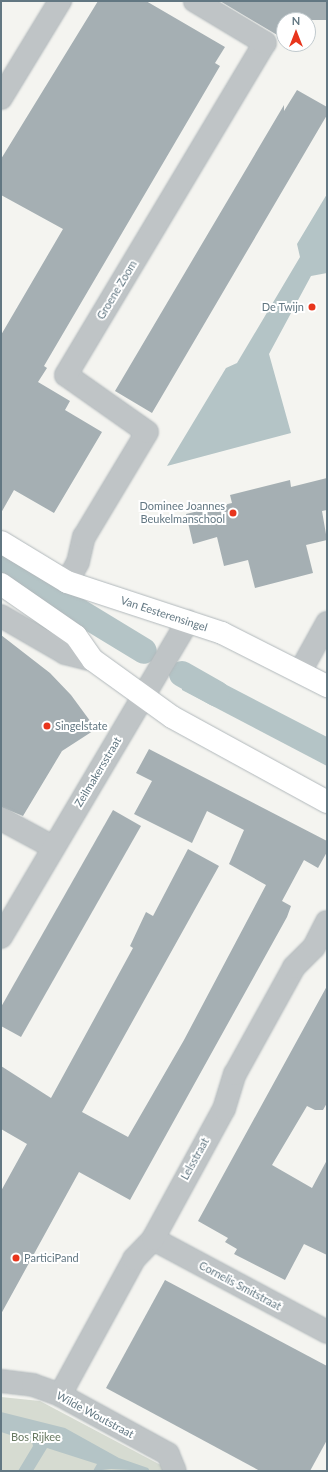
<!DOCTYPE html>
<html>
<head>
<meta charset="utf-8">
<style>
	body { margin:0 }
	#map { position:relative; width:328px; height:1472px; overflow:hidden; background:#f4f4f0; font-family:Lato,sans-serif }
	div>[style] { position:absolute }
	.green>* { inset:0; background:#d6dbd1 }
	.water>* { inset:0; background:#b4c4c6 }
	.canal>* { height:26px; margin:-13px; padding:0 13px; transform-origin:13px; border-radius:13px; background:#b4c4c6 }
	.building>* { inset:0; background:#a5afb3 }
	.roads { filter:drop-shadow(0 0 1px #b1b8bb) drop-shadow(0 0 1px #b1b8bb) }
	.street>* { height:22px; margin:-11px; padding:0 11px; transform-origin:11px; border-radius:11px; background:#bfc4c6 }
	.secondary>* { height:22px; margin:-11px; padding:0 11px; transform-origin:11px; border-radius:11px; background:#fff }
	.dots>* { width:11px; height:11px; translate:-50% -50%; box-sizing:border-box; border:2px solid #fff; border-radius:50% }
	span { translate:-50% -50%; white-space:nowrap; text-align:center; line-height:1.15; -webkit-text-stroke:4px #fff; paint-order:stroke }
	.street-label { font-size:11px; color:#627782 }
	.poi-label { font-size:11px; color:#627782 }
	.right { translate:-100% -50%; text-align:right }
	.left { translate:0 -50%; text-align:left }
	.park-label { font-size:11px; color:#687961 }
	.frame { position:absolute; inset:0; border:2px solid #627782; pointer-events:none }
	.north { position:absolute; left:276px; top:12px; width:40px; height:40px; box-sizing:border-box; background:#fff; border:1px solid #c0c9cd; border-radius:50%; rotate:0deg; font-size:11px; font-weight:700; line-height:16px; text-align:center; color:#627782 }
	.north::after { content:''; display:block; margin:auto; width:14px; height:18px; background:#e8351c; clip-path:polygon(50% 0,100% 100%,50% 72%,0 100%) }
</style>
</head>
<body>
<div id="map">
	<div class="green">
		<div style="clip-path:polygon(1px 1397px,40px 1401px,172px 1471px,1px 1471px)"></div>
	</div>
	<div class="water">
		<div style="clip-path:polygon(327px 194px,327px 273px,311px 276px,269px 354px,291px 433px,167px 466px,226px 368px,237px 363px,300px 257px,297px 244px)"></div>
		<div style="clip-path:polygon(1px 556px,96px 614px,90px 624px,1px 570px)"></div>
		<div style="clip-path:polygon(194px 668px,327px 737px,327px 766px,182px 690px,182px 684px)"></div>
		<div style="clip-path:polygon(1px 1412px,65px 1428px,119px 1458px,148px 1468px,150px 1471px,111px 1469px,93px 1471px,97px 1464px,47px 1448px,33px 1471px,18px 1471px,33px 1446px,32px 1442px,1px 1432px)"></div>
	</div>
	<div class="canal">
		<div style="left:1px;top:564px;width:167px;rotate:31.3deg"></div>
		<div style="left:182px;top:674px;width:40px;rotate:29.7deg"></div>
	</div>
	<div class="building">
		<div style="clip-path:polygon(98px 1px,146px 1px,225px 47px,215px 63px,220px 66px,44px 366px,47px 368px,38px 382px,70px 401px,65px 410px,102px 432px,54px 513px,14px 490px,1px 513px,1px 335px,63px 229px,1px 195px,1px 159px)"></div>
		<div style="clip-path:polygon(220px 1px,327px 1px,327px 20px,284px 20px,284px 39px)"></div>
		<div style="clip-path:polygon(297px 90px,327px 107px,327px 115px,152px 413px,115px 391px,284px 105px,284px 111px)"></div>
		<div style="clip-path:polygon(327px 478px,327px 510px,322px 511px,327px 540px,306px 545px,313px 573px,255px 588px,248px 560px,224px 566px,217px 537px,193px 544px,186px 514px,232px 503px,230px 495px,290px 480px,291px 487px)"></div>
		<div style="clip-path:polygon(1px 635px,50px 673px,71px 695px,96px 729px,62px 751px,23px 816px,1px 807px)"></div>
		<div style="clip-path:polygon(149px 749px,327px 841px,327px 852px,318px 868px,304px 860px,282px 901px,291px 906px,287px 917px,130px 1200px,79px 1172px,1px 1314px,1px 1191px,27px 1144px,1px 1129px,1px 1066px,51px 1098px,133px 948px,130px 946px,146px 912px,153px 916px,188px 849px,219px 866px,82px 1112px,128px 1137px,184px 1040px,266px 885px,229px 864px,244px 830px,207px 811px,192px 843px,134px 814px,152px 781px,136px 773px)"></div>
		<div style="clip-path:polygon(113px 810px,141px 826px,21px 1037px,1px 1026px,1px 1007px)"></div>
		<div style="clip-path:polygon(327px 986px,327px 1103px,323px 1110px,315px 1110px,307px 1106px,272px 1165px,312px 1188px,327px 1160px,327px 1255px,304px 1244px,285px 1280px,234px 1254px,237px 1249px,225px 1242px,228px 1238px,198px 1221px)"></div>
		<div style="clip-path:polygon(165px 1280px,327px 1366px,327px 1440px,310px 1471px,260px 1471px,106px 1388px)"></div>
	</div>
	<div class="roads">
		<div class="street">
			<div style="left:1px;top:98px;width:114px;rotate:-58.7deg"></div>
			<div style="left:67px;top:582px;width:23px;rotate:-61deg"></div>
			<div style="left:78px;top:562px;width:26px;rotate:-77deg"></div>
			<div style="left:84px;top:537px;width:122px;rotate:-59deg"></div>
			<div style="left:147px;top:432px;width:99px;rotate:-144.9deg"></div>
			<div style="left:66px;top:375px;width:387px;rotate:-59.1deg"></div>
			<div style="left:265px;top:43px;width:82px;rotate:-149deg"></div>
			<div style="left:1px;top:616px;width:74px;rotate:30deg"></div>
			<div style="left:65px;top:653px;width:29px;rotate:14deg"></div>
			<div style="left:300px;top:672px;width:56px;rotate:-61.1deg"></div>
			<div style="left:1px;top:819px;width:59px;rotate:28.3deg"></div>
			<div style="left:1px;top:937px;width:367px;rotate:-59.4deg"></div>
			<div style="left:153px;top:1239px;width:197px;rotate:28.1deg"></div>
			<div style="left:1px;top:1381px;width:32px;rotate:7deg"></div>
			<div style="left:33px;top:1385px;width:29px;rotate:20deg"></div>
			<div style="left:60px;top:1395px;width:123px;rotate:28.6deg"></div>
			<div style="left:168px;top:1454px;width:18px;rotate:68deg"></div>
			<div style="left:60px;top:1395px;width:155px;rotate:-61.4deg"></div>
			<div style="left:134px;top:1259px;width:28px;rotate:-46deg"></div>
			<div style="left:153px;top:1239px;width:148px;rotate:-61.4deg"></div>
			<div style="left:224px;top:1109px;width:37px;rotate:-73deg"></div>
			<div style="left:235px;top:1074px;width:122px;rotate:-61.1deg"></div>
			<div style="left:294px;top:967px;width:28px;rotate:-45deg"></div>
			<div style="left:314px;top:947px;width:28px;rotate:-63deg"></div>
		</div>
		<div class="secondary">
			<div style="left:1px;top:542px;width:77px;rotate:31.2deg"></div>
			<div style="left:67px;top:582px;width:163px;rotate:18.2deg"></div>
			<div style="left:222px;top:633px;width:118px;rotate:26.8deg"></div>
			<div style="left:1px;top:584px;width:91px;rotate:34.7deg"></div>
			<div style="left:76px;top:636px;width:29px;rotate:55deg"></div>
			<div style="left:93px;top:660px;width:97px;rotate:35.8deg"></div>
			<div style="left:172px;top:717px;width:177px;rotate:28.7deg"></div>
		</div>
	</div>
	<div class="dots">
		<div style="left:312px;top:307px;background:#e8351c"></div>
		<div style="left:233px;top:513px;background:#e8351c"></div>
		<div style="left:47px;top:726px;background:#e8351c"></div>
		<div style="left:16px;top:1258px;background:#e8351c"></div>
	</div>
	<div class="street-label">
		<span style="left:117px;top:290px;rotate:-59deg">Groene Zoom</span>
		<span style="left:164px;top:614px;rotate:18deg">Van Eesterensingel</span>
		<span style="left:98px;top:772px;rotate:-59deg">Zeilmakersstraat</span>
		<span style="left:195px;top:1159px;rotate:-61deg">Lelsstraat</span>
		<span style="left:240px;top:1286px;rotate:28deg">Cornelis Smitstraat</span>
		<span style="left:95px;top:1415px;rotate:28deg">Wilde Woutstraat</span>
	</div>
	<div class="poi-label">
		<span class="right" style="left:304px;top:307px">De Twijn</span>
		<span class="right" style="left:225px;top:513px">Dominee Joannes<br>Beukelmanschool</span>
		<span class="left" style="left:55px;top:726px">Singelstate</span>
		<span class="left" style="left:24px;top:1258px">ParticiPand</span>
	</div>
	<div class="park-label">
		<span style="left:36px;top:1437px">Bos Rijkee</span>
	</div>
	<div class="frame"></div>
	<div class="north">N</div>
</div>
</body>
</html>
